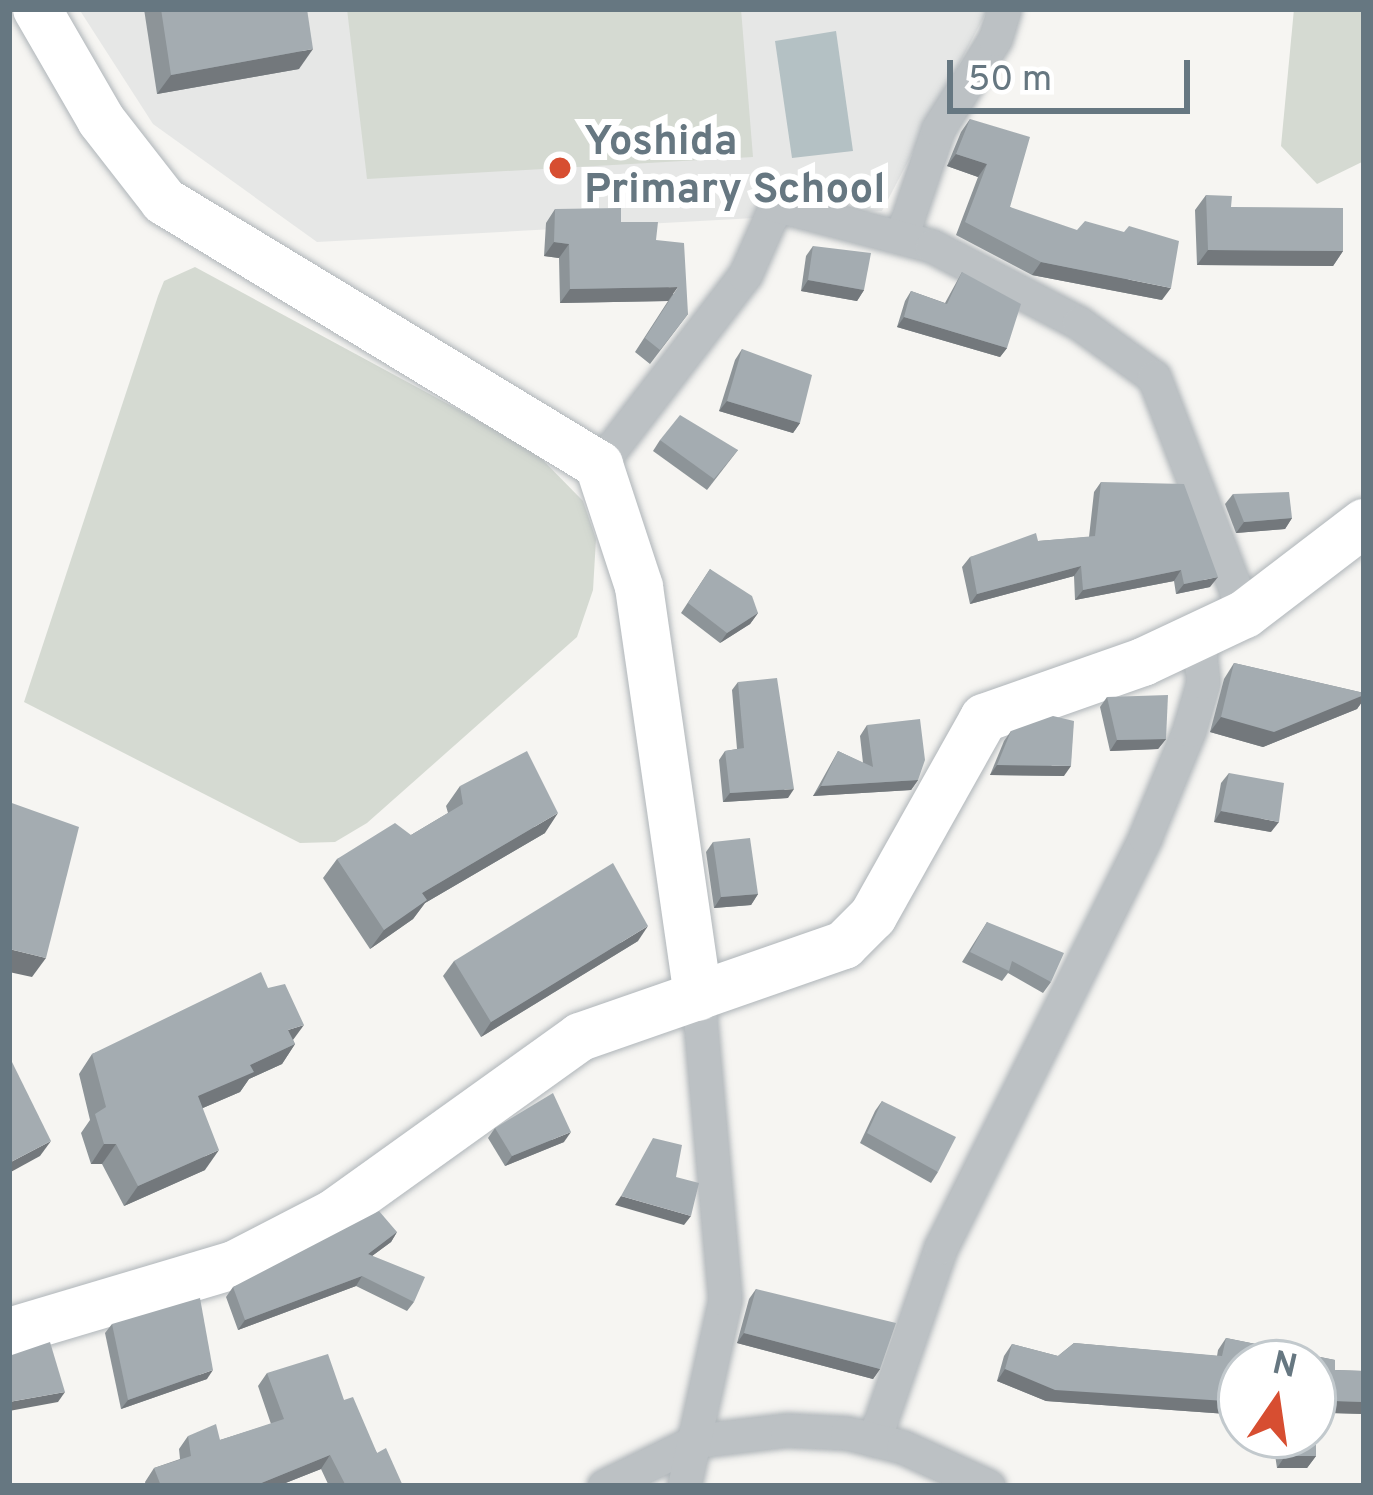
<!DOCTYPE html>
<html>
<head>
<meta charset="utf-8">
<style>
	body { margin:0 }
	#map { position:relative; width:1373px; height:1495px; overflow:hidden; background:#f6f5f2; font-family:Overpass,sans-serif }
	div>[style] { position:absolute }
	.built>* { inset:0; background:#e6e7e6 }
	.green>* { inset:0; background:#d5dad2 }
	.water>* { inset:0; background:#b4c1c4 }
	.roads { filter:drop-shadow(0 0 3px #afb5b9) drop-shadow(0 0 3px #afb5b9) }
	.street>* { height:33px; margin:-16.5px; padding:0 16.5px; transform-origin:16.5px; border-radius:16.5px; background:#bcc1c4 }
	.secondary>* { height:48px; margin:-24px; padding:0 24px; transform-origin:24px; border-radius:24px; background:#fff }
	.wall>* { inset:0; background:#8d9498 }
	.shaded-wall>* { inset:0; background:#73787c }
	.building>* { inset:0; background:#a4acb1 }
	.dots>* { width:33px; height:33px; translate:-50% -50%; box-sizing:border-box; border:6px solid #fff; border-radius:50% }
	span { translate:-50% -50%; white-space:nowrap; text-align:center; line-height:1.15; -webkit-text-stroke:12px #fff; paint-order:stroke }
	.poi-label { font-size:42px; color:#667781; font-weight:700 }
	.left { translate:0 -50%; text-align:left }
	.frame { position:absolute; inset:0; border:12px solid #667781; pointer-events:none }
	.north { position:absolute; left:1217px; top:1339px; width:120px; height:120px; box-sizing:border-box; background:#fff; border:3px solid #c2c9cd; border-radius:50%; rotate:13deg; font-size:33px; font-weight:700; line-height:48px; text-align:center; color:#667781 }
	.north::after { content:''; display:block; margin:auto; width:42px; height:54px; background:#d74e31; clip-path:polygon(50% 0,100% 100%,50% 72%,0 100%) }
	.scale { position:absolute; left:947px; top:60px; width:243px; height:54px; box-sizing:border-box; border:6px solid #667781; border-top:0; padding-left:15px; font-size:36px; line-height:42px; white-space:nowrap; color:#667781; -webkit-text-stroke:9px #fff; paint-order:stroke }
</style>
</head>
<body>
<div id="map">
	<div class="built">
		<div style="clip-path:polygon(79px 9px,988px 9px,882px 211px,317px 242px,153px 124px)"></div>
	</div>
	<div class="green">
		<div style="clip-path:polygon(347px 9px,741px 9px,753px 157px,367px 179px)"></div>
		<div style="clip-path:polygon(1294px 9px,1364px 9px,1364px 161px,1317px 184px,1281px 146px)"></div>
		<div style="clip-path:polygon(195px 267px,533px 450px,583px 501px,596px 539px,593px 590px,577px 637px,367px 823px,335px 842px,300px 843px,24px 702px,158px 296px,164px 281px)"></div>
	</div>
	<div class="water">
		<div style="clip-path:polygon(836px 31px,853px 151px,792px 158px,775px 41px)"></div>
	</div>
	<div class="roads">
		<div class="street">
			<div style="left:902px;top:235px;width:112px;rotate:-71.2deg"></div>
			<div style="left:938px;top:129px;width:107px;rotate:-57.7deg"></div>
			<div style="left:995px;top:39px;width:31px;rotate:-73deg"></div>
			<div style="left:599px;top:465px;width:240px;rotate:-52.5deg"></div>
			<div style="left:745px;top:275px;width:77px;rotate:-66.1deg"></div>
			<div style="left:776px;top:205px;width:161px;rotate:14.7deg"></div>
			<div style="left:932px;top:246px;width:166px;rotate:27.6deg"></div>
			<div style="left:1079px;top:323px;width:92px;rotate:35.8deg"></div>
			<div style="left:1154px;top:377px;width:254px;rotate:69deg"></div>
			<div style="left:874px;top:1440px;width:204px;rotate:-70.9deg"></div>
			<div style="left:941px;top:1247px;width:458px;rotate:-63.5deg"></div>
			<div style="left:1145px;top:837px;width:116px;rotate:-67.6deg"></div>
			<div style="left:1189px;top:730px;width:50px;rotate:-73.7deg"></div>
			<div style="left:1203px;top:682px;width:46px;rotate:-96.2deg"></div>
			<div style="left:604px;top:1486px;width:102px;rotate:-26.1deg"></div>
			<div style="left:696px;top:1441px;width:92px;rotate:-6.9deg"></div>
			<div style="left:787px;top:1430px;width:60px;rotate:2.9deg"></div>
			<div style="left:847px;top:1433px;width:58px;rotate:14deg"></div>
			<div style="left:903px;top:1447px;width:94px;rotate:24.6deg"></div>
			<div style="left:684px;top:1486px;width:191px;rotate:-77.6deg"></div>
			<div style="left:725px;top:1299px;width:303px;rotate:-95.1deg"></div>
		</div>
		<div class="secondary">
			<div style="left:37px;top:9px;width:128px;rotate:60deg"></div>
			<div style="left:101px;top:120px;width:103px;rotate:52.1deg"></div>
			<div style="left:164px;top:201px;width:509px;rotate:31.25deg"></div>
			<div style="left:599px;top:465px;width:128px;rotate:71.8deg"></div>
			<div style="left:639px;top:587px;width:414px;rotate:81.8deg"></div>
			<div style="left:9px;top:1332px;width:235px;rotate:-16.6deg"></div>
			<div style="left:234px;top:1265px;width:111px;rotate:-27.3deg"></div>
			<div style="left:333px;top:1214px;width:304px;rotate:-35.6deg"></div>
			<div style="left:580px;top:1037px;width:280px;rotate:-19.2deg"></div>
			<div style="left:844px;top:945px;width:41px;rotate:-45deg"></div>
			<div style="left:873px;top:916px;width:227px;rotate:-60.7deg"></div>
			<div style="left:984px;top:718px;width:169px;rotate:-19.4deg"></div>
			<div style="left:1143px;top:662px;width:113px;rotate:-25.2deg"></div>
			<div style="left:1245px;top:614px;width:150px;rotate:-37.4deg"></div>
		</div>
	</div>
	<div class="wall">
		<div style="clip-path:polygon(144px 9px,307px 9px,299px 69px,157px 94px)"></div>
		<div style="clip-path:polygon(970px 119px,1010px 207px,1162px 300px,1032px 275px,956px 235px,978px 177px,947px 166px,961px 132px)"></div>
		<div style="clip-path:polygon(1206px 195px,1231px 207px,1343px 251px,1333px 266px,1197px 265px,1195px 210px)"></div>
		<div style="clip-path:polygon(555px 209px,621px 222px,688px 314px,650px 364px,635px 352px,668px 301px,560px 303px,559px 258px,544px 256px,546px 223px)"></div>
		<div style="clip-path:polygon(813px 246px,864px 290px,857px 301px,801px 291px,806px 256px)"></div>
		<div style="clip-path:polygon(962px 272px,1007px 348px,1000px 357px,897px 327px,905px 301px,911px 291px,945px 303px)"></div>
		<div style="clip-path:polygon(742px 349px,800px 423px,793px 433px,719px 411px,735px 360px)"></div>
		<div style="clip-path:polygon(660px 440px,738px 450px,707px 490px,653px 451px)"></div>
		<div style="clip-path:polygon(1101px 482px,1210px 587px,1176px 594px,1174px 581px,1075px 600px,1074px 576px,970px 604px,962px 567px,970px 557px,1038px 541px,1089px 537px,1094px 492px)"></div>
		<div style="clip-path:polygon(1233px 494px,1292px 518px,1285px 529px,1236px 533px,1225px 504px)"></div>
		<div style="clip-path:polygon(710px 569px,758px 613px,750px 624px,720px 643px,681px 613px)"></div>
		<div style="clip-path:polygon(1234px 663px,1364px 693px,1364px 699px,1357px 709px,1263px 747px,1210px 732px,1224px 679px)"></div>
		<div style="clip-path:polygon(738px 682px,788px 798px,723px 802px,719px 760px,725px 751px,737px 749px,732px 690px)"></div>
		<div style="clip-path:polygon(1107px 697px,1166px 739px,1158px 749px,1110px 751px,1100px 707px)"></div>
		<div style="clip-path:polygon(867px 725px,918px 780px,911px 790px,813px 796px,838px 751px,863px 763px,860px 736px)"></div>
		<div style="clip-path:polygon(1011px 731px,1064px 776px,990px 775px,1004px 741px)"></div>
		<div style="clip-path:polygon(1229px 773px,1271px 832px,1214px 822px,1221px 783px)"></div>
		<div style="clip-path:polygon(460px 786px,545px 833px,425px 903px,413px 919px,370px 949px,323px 878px,337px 859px,411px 835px,448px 813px,446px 806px)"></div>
		<div style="clip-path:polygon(713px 842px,758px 894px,751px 905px,714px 908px,706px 852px)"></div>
		<div style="clip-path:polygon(987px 922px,1051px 982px,1043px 993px,1008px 973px,1002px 981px,962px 962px)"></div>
		<div style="clip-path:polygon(638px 941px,481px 1037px,443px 976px,454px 961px)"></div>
		<div style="clip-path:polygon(268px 988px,295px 1044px,282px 1064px,249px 1079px,240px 1092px,203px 1108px,205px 1170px,124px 1206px,102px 1164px,91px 1164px,81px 1133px,90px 1120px,79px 1074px,92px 1054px)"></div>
		<div style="clip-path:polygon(882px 1101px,938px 1172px,931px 1183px,860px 1143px,875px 1111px)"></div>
		<div style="clip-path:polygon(495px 1128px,564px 1142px,505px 1166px,488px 1138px)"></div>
		<div style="clip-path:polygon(397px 1232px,391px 1242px,372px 1256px,414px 1302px,407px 1311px,356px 1286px,238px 1330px,226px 1297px,233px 1287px)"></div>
		<div style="clip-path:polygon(756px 1289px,880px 1369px,873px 1379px,737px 1343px,749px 1299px)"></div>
		<div style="clip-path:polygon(112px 1324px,207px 1379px,121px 1409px,105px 1333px)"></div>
		<div style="clip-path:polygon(1226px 1338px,1335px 1360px,1335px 1370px,1364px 1371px,1364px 1414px,1331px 1413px,1325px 1422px,1315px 1422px,1316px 1456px,1307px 1468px,1277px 1468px,1272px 1435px,1313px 1435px,1313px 1363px,1241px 1363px,1241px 1415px,1046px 1401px,997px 1381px,1004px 1356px,1012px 1344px,1058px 1356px,1074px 1343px,1217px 1356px,1218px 1350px)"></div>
		<div style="clip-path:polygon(267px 1373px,344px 1400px,377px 1453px,403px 1486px,329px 1486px,321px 1469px,278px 1486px,146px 1486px,145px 1482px,154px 1468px,180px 1459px,179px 1449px,188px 1436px,220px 1440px,271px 1424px,258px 1386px)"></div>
	</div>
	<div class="shaded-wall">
		<div style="clip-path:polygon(313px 49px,299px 69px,157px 94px,171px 75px)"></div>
		<div style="clip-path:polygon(956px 154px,987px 164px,978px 177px,947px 166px)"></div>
		<div style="clip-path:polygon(554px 242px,569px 244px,559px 258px,544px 256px)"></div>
		<div style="clip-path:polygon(1208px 250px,1343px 251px,1333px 266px,1197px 265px)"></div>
		<div style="clip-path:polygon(1041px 262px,1171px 288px,1162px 300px,1032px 275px)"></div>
		<div style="clip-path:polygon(808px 280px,864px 290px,857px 301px,801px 291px)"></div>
		<div style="clip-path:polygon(678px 287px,668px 301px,560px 303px,570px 289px)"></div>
		<div style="clip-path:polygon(904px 317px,1007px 348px,1000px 357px,897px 327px)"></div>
		<div style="clip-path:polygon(727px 401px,800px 423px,793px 433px,719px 411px)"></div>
		<div style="clip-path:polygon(1292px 518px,1285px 529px,1236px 533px,1244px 522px)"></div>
		<div style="clip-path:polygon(1081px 566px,1074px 576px,970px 604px,977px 594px)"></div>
		<div style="clip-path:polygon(1181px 570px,1174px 581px,1075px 600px,1083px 590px)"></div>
		<div style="clip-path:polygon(1218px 577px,1210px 587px,1176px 594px,1184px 584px)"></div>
		<div style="clip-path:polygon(758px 613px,750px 624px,720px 643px,727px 633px)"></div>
		<div style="clip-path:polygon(1364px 695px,1364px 699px,1357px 709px,1263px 747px,1210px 732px,1221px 717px)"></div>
		<div style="clip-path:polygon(1166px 739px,1158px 749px,1110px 751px,1117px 740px)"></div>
		<div style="clip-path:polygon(997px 765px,1071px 766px,1064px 776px,990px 775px)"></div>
		<div style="clip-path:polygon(918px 780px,911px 790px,813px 796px,821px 786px)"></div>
		<div style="clip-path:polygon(794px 789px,788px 798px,723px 802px,730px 793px)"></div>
		<div style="clip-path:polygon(1221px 811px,1279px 822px,1271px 832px,1214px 822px)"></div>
		<div style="clip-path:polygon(558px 813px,545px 833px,425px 903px,413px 919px,370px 949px,384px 930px,422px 893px)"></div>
		<div style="clip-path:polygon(758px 894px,751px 905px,714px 908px,721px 897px)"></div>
		<div style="clip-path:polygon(648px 926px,638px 941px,481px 1037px,491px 1022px)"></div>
		<div style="clip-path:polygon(9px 949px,46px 958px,32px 977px,9px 972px)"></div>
		<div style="clip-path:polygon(304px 1025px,290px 1044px,288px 1030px)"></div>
		<div style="clip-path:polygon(295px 1044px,282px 1064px,249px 1079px,240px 1092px,184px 1116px,198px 1096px,250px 1065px)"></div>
		<div style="clip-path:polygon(571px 1132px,564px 1142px,505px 1166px,512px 1156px)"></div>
		<div style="clip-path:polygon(51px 1141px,40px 1156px,9px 1173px,9px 1163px)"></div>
		<div style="clip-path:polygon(104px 1144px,116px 1144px,102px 1164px,91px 1164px)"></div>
		<div style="clip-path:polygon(219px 1150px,205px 1170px,124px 1206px,138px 1186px)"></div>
		<div style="clip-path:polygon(621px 1196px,691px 1216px,684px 1225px,615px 1205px)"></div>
		<div style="clip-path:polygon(397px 1232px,391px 1242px,361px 1264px,368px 1254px)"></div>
		<div style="clip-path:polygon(362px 1276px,356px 1286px,238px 1330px,245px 1320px)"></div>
		<div style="clip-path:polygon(744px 1333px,880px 1369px,873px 1379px,737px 1343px)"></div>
		<div style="clip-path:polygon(1005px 1369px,1241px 1402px,1241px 1415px,1046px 1401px,997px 1381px)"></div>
		<div style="clip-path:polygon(213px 1370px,207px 1379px,121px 1409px,128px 1400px)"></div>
		<div style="clip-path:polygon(65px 1392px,58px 1402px,9px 1411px,9px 1402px)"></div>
		<div style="clip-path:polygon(1334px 1401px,1364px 1402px,1364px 1414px,1331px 1413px,1325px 1422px,1313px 1422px,1315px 1410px)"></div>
		<div style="clip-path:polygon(330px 1455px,321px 1469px,278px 1486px,254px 1486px)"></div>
		<div style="clip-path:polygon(1285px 1456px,1316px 1456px,1307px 1468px,1277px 1468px)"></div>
	</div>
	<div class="building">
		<div style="clip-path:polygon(161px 9px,307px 9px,313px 49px,171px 75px)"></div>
		<div style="clip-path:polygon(970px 119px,1030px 137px,1010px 207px,1077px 230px,1085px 221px,1124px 232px,1129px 226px,1179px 241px,1171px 288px,1041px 262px,965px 222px,987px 164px,956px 154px)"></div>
		<div style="clip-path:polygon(1206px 195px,1232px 196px,1231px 207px,1343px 208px,1343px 251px,1208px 250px)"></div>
		<div style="clip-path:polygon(621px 208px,621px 222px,658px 222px,656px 240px,684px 243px,688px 314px,660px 350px,645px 338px,678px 287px,570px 289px,569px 244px,554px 242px,555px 209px)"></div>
		<div style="clip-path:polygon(813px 246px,871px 253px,864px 290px,808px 280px)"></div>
		<div style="clip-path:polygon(962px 272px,1021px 304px,1007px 348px,904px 317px,911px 291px,947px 304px)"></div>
		<div style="clip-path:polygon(742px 349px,812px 375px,800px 423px,727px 401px)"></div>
		<div style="clip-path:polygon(680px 415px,738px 450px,714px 479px,660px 440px)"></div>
		<div style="clip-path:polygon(1101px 482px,1184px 484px,1218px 577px,1184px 584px,1181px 570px,1083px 590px,1081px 566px,977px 594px,970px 557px,1036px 533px,1038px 541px,1095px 536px)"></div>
		<div style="clip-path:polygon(1289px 492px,1292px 518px,1244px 522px,1233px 494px)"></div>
		<div style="clip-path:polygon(710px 569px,752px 596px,758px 613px,727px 633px,688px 603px)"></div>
		<div style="clip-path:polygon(1234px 663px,1364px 693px,1364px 695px,1274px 732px,1221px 717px)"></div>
		<div style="clip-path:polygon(777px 678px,794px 789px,730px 793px,725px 751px,744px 748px,738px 682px)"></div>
		<div style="clip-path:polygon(1168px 695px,1166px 739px,1117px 740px,1107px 697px)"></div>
		<div style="clip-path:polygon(1053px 716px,1074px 721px,1071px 766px,997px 765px,1011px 731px)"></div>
		<div style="clip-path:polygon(920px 719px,925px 760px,918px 780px,821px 786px,838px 751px,873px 767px,867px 725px)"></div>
		<div style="clip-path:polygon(527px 751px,558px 813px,422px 893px,427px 900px,384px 930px,337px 859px,395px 823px,411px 835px,463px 804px,460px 786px)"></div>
		<div style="clip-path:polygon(1229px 773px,1284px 783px,1279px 822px,1221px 811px)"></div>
		<div style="clip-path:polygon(9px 802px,79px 827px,46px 958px,9px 949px)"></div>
		<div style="clip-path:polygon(750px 838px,758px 894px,721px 897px,713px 842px)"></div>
		<div style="clip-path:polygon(613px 863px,648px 926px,491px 1022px,454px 961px)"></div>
		<div style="clip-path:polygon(987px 922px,1064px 953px,1051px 982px,1012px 961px,1009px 971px,970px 952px)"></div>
		<div style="clip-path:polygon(261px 972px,268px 988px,285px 984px,304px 1025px,288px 1030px,295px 1044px,250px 1065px,254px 1072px,198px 1096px,219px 1150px,138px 1186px,116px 1144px,104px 1144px,95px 1114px,106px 1107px,92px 1054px)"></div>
		<div style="clip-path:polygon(12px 1062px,51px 1141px,9px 1163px,9px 1063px)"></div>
		<div style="clip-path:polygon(553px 1093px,571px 1132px,512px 1156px,495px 1128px)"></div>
		<div style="clip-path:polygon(882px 1101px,956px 1137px,938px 1172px,867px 1133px)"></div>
		<div style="clip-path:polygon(653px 1138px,682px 1145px,676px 1177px,699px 1183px,691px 1216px,621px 1196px)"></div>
		<div style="clip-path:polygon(379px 1211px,397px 1232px,368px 1254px,425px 1277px,414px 1302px,362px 1276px,245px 1320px,233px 1287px)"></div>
		<div style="clip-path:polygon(756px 1289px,896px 1323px,880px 1369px,744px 1333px)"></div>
		<div style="clip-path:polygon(200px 1298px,213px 1370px,128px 1400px,112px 1324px)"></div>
		<div style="clip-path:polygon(1226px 1338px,1335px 1360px,1335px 1370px,1364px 1371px,1364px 1402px,1334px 1401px,1333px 1410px,1315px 1410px,1316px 1456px,1285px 1456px,1282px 1435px,1313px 1435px,1313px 1363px,1241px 1363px,1241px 1402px,1055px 1390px,1005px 1369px,1012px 1344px,1058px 1356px,1074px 1343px,1222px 1356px)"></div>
		<div style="clip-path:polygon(50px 1342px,65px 1392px,9px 1402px,9px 1356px)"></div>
		<div style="clip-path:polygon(328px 1354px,344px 1400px,353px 1397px,377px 1453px,386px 1448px,403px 1486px,346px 1486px,330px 1455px,254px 1486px,161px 1486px,154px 1468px,191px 1456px,188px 1436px,216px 1424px,220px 1440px,284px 1419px,267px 1373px)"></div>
	</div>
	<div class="dots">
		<div style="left:560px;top:168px;background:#d74e31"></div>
	</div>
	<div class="poi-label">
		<span class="left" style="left:584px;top:168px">Yoshida<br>Primary School</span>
	</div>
	<div class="frame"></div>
	<div class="north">N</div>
	<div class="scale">50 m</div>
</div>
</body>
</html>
